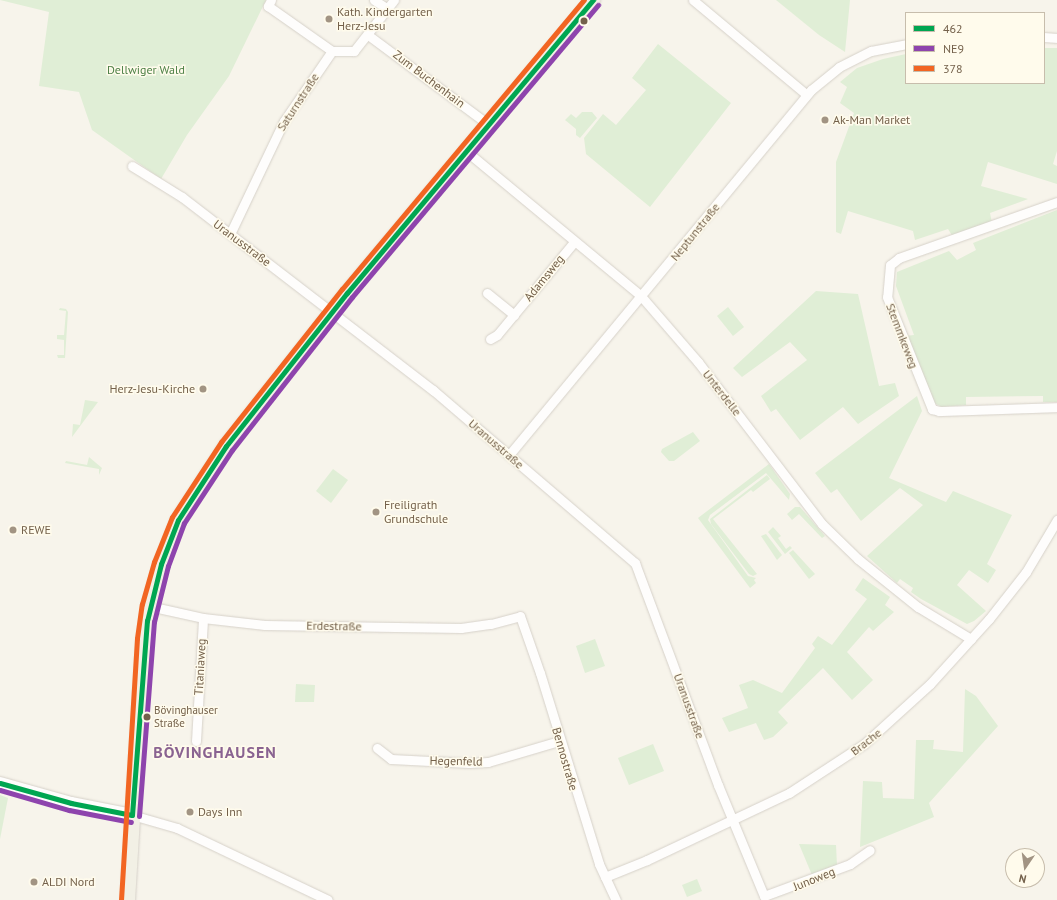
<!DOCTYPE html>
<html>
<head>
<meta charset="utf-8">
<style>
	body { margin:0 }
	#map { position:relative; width:1057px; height:900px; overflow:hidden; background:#f7f4eb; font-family:"PT Sans",sans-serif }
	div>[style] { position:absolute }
	.green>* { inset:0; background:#e0eed6 }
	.roads { filter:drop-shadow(0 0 1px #d6d1c9) drop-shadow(0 0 1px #d6d1c9) }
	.minor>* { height:9px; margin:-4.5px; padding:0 4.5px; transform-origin:4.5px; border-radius:4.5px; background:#fefdfc }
	.secondary>* { height:12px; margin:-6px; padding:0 6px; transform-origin:6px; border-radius:6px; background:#fefdfc }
	.primary>* { height:14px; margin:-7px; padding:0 7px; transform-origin:7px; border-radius:7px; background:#f2f0e5 }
	.bus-1>* { height:5px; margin:-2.5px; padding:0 2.5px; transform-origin:2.5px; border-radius:2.5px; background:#00a651 }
	.bus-2>* { height:5px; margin:-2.5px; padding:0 2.5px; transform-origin:2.5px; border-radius:2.5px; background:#8e44ad }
	.bus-3>* { height:5px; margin:-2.5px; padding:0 2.5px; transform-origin:2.5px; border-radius:2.5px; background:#f26522 }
	.dots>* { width:11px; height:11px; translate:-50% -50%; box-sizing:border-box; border:2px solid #fffbec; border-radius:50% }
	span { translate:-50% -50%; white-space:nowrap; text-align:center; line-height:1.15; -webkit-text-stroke:3px #fffbec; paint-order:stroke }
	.bus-label { font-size:11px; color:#74614b }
	.left { translate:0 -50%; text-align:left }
	.poi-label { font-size:12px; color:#74614b }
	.right { translate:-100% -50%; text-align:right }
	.park-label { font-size:12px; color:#4d8046 }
	.street-label { font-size:12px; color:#74614b }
	.district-label { font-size:16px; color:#8a6391; font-weight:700; letter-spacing:1px }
	.legend { position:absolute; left:905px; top:12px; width:140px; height:72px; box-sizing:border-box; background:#fffbec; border:1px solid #c7bdac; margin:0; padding:5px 7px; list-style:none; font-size:12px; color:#74614b }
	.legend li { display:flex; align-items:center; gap:8px; height:20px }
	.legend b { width:20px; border:1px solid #c7bdac }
	.north { position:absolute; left:1005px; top:848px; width:40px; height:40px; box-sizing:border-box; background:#fffbec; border:1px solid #c7bdac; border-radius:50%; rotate:193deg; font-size:11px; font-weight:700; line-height:16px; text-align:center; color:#74614b }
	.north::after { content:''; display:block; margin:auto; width:14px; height:18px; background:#a29483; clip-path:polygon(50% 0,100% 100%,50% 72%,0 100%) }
</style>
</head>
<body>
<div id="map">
	<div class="green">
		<div style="clip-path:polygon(0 0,266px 0,229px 76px,187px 135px,161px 179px,92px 130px,79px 92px,39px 86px,49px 12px)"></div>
		<div style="clip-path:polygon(776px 0,850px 0,845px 52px,819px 35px)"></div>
		<div style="clip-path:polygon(658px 44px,731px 103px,650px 207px,586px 154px,584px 138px,603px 114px,616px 125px,646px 90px,632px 78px)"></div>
		<div style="clip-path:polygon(1044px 48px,1057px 48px,1057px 151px,1053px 164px,1057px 166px,1057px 184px,988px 162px,981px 186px,1028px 199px,990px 213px,992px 223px,953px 237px,948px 229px,915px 240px,913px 231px,848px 211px,841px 234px,836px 232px,836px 162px,854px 113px,840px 103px,847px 87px,840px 82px,857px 68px,883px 59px,906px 54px,906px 83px,1044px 83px)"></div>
		<div style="clip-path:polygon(582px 112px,592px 112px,597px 118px,580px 138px,576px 135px,576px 129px,565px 120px,571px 114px,576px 118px)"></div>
		<div style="clip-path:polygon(1057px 210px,1057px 402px,1043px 402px,1043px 396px,966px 397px,966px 405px,942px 407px,932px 402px,905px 336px,914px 335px,896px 286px,897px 272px,949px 251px,957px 260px,976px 250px,973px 243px)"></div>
		<div style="clip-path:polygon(816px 291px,858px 294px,879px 386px,895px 383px,899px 396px,858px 424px,843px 407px,800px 440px,776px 409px,771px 412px,761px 396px,807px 360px,790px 342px,742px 377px,733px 368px)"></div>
		<div style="clip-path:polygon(728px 307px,744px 327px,733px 336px,717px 316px)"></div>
		<div style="clip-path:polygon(60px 308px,66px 309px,68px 312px,65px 358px,58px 358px,57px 355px,64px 355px,64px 340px,57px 339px,57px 335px,64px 335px,66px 311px,59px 310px)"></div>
		<div style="clip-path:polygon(917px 396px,922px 411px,889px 478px,946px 502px,953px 491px,1012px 515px,987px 564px,996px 570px,988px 583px,969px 570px,957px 585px,986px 611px,974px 621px,967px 624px,921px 599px,911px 592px,913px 588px,900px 579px,897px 583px,867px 556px,923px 505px,900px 488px,861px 521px,837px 489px,831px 493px,815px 473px)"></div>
		<div style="clip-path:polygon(85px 400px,98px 402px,72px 437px,73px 424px,80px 425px)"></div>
		<div style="clip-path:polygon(693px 432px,700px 441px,674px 461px,669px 461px,661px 452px,662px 449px)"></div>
		<div style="clip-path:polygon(89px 457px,102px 468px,99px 475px,99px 469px,65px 463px,66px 461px,87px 465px)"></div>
		<div style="clip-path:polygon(769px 464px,790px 494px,789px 500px,766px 473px,710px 515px,708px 520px,748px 576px,756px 578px,754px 580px,756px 583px,750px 588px,698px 518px)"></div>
		<div style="clip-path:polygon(333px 469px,348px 480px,331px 503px,316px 491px)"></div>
		<div style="clip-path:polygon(767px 475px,770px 479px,753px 492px,751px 490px,713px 519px,757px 574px,753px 576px,749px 574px,711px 524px,710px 519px)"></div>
		<div style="clip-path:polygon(795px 507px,800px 507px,825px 536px,822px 538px,799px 514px,792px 520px,787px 514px)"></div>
		<div style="clip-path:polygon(773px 527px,781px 536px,778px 538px,786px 549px,790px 546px,792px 548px,785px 554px,768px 532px)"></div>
		<div style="clip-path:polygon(766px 534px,782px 555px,777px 560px,761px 536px)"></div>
		<div style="clip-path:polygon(793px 550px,815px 574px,809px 579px,789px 553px)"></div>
		<div style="clip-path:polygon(863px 578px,890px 597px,885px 605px,894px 612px,873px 631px,869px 627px,847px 652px,873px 680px,852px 700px,823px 668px,778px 712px,788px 723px,773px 737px,764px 740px,756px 723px,729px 732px,722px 718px,748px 708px,739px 685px,753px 680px,782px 693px,815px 648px,812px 644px,818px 636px,832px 645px,867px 599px,855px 590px)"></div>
		<div style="clip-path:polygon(595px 639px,605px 666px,585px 673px,576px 646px)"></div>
		<div style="clip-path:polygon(296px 684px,315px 685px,314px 702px,295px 702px)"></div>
		<div style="clip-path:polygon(965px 689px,976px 696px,998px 726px,929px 803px,934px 817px,860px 847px,863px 781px,882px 782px,883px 798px,914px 799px,916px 740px,934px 740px,933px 749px,963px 752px)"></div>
		<div style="clip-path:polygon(653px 744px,664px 771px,629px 785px,618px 758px)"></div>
		<div style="clip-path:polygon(0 795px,8px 798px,0 839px)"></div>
		<div style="clip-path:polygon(799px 844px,836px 845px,837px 866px,812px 875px)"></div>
		<div style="clip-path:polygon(697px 879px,702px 891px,687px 897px,682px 885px)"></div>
	</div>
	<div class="roads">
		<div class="minor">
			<div style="left:271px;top:0;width:7px;rotate:117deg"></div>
			<div style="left:268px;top:6px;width:78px;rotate:35.1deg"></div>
			<div style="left:374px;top:0;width:17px;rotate:33deg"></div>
			<div style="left:693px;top:0;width:148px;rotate:39.8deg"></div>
			<div style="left:368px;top:35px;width:149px;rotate:36.6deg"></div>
			<div style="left:1044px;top:37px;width:13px;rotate:4deg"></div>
			<div style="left:466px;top:151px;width:227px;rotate:39.6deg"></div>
			<div style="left:641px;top:296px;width:87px;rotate:49.2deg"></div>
			<div style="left:698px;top:362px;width:204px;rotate:52.6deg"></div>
			<div style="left:822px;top:524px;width:50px;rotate:44.2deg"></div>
			<div style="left:858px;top:559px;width:77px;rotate:38.7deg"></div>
			<div style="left:918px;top:607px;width:62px;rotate:31.1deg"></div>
			<div style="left:132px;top:166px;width:59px;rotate:31.8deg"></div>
			<div style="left:182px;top:197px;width:317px;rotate:37.6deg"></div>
			<div style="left:433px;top:390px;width:266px;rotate:40.6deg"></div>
			<div style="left:635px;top:563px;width:237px;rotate:69.5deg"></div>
			<div style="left:718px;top:785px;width:120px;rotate:67.5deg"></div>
			<div style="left:764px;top:896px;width:92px;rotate:-20.4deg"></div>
			<div style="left:850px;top:864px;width:24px;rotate:-35deg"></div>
			<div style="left:1057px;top:202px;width:168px;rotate:160.5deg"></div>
			<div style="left:899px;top:258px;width:11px;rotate:142deg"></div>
			<div style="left:890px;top:265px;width:32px;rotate:95deg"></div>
			<div style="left:887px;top:297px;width:121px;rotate:68.1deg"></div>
			<div style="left:932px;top:409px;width:7px;rotate:16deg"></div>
			<div style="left:939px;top:411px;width:118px;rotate:-1.9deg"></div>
			<div style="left:230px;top:234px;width:125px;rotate:-64.5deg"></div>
			<div style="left:284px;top:121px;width:85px;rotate:-55.6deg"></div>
			<div style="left:332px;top:51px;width:22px"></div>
			<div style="left:354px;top:51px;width:65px;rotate:-51.9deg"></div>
			<div style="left:487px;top:293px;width:35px;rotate:39deg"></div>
			<div style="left:490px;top:339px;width:8px;rotate:-30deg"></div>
			<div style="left:497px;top:335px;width:121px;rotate:-50.4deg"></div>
			<div style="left:509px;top:455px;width:474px;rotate:-50.4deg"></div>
			<div style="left:811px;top:90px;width:36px;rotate:-39deg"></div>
			<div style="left:839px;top:67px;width:36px;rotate:-27deg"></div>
			<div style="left:871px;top:51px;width:36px;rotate:-11deg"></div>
			<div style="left:149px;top:606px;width:55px;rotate:12.5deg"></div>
			<div style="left:203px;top:618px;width:62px;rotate:6.4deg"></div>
			<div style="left:265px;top:625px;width:196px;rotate:0.9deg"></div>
			<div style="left:461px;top:628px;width:30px;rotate:-8deg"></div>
			<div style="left:491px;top:624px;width:30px;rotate:-15deg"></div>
			<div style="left:520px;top:616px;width:60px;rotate:70.7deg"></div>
			<div style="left:540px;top:673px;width:200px;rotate:72.8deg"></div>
			<div style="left:599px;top:864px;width:40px;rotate:65deg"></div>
			<div style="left:196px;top:741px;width:123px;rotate:-86.7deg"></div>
			<div style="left:377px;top:748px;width:18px;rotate:38deg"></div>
			<div style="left:391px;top:759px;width:78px;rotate:2.9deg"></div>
			<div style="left:469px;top:763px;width:19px;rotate:-3deg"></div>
			<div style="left:488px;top:762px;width:74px;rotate:-16.5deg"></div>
			<div style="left:132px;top:815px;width:47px;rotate:16.1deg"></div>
			<div style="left:177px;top:828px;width:167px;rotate:25.5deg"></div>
			<div style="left:605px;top:877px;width:45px;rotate:-22deg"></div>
			<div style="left:647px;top:860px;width:157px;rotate:-25.3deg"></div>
			<div style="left:789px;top:793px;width:90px;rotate:-33.2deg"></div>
			<div style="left:864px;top:744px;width:89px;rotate:-42.3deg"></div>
			<div style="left:930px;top:684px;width:88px;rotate:-47.8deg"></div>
			<div style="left:989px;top:619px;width:60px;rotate:-51.8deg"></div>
			<div style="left:1026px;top:572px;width:61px;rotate:-59.2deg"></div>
		</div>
		<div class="secondary">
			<div style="left:0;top:783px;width:74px;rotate:15.7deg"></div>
			<div style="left:71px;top:803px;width:62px;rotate:11.1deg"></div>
		</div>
		<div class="primary">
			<div style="left:128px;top:900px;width:261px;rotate:-86.5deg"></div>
			<div style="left:144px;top:639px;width:33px;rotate:-81deg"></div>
			<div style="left:149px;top:606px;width:44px;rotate:-74.1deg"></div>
			<div style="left:161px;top:564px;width:47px;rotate:-68.9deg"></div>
			<div style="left:178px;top:520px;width:88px;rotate:-57deg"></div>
			<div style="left:226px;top:446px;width:195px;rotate:-51.7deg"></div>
			<div style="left:347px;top:293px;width:383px;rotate:-50deg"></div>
		</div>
	</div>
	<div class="bus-1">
		<div style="left:0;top:783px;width:74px;rotate:15.7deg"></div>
		<div style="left:71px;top:803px;width:62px;rotate:11.1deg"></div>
		<div style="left:132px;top:815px;width:195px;rotate:-85.6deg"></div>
		<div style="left:147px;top:621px;width:59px;rotate:-76.2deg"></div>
		<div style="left:161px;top:564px;width:47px;rotate:-68.9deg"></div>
		<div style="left:178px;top:520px;width:88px;rotate:-57deg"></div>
		<div style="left:226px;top:446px;width:195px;rotate:-51.7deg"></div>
		<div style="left:347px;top:293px;width:383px;rotate:-50deg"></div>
	</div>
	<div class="bus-2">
		<div style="left:0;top:790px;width:72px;rotate:16.2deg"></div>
		<div style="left:69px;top:810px;width:63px;rotate:11deg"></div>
		<div style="left:139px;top:816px;width:195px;rotate:-85.6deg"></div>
		<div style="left:154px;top:622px;width:58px;rotate:-76deg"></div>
		<div style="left:168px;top:566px;width:46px;rotate:-69.6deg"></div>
		<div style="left:184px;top:523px;width:87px;rotate:-56.7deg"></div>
		<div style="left:232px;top:450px;width:194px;rotate:-51.9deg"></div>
		<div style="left:352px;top:297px;width:382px;rotate:-49.9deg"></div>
	</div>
	<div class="bus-3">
		<div style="left:121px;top:900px;width:262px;rotate:-86.5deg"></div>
		<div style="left:137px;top:638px;width:34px;rotate:-82deg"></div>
		<div style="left:142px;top:604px;width:44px;rotate:-74.1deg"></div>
		<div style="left:154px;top:562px;width:48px;rotate:-68.2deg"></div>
		<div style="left:172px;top:517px;width:90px;rotate:-56.8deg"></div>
		<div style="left:221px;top:442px;width:195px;rotate:-51.7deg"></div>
		<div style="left:342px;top:289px;width:377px;rotate:-50.1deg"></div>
	</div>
	<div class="dots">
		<div style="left:329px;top:19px;background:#a29483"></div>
		<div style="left:584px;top:21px;background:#74614b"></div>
		<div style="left:825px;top:120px;background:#a29483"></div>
		<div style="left:203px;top:389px;background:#a29483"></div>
		<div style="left:376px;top:512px;background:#a29483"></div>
		<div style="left:13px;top:530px;background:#a29483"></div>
		<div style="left:147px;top:717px;background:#74614b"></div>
		<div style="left:190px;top:812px;background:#a29483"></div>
		<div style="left:34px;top:882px;background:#a29483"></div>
	</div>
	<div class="bus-label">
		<span class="left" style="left:154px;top:717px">Bövinghauser<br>Straße</span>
	</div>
	<div class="poi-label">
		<span class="left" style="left:337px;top:19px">Kath. Kindergarten<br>Herz-Jesu</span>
		<span class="left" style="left:833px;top:120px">Ak-Man Market</span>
		<span class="right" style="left:195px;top:389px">Herz-Jesu-Kirche</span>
		<span class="left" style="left:384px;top:512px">Freiligrath<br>Grundschule</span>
		<span class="left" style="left:21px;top:530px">REWE</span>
		<span class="left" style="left:198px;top:812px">Days Inn</span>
		<span class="left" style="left:42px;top:882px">ALDI Nord</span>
	</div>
	<div class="park-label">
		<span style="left:146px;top:70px">Dellwiger Wald</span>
	</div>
	<div class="street-label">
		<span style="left:429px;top:79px;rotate:37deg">Zum Buchenhain</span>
		<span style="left:298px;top:102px;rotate:-57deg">Saturnstraße</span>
		<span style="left:695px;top:232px;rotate:-51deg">Neptunstraße</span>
		<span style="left:242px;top:243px;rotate:37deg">Uranusstraße</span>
		<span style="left:544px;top:278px;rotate:-51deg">Adamsweg</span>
		<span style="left:902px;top:336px;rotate:69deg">Stemmkeweg</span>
		<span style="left:722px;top:393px;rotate:52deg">Unterdelle</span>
		<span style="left:496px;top:444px;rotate:41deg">Uranusstraße</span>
		<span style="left:334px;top:626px;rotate:1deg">Erdestraße</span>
		<span style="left:200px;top:667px;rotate:-87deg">Titaniaweg</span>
		<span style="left:689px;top:706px;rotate:70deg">Uranusstraße</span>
		<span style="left:866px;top:742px;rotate:-38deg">Brache</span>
		<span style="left:565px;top:759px;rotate:74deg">Bennostraße</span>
		<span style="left:456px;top:761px;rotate:1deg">Hegenfeld</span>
		<span style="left:814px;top:879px;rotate:-22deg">Junoweg</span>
	</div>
	<div class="district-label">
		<span style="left:215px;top:752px">BÖVINGHAUSEN</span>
	</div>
	<ul class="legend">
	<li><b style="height:5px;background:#00a651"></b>462</li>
	<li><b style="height:5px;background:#8e44ad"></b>NE9</li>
	<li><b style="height:5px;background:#f26522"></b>378</li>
	</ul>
	<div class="north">N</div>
</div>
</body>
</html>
